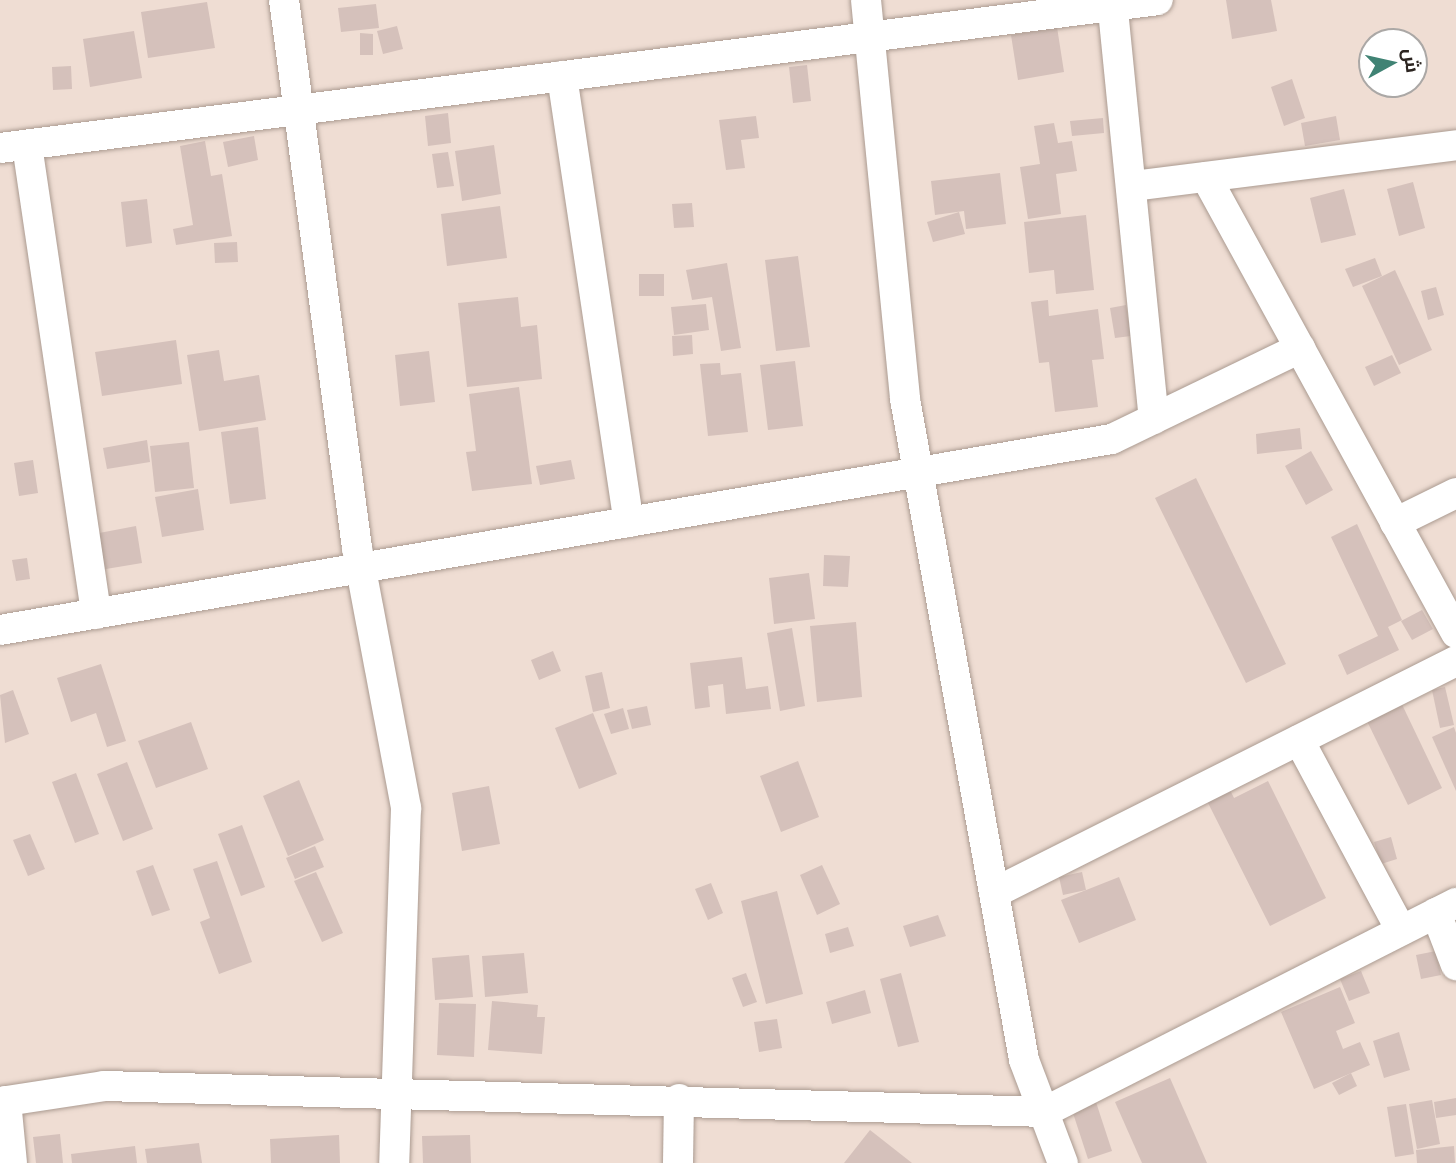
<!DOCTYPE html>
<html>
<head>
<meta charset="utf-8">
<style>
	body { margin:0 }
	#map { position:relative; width:1456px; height:1163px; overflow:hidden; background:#efddd3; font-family:"Source Serif 4",Cairo,serif }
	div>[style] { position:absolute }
	.building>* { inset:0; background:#d5c1bb }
	.roads { filter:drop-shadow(0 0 2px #ab9b91) drop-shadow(0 0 2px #ab9b91) }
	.street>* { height:30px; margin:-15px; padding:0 15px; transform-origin:15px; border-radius:15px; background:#fff }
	span { translate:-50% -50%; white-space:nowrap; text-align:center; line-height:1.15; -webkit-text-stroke:6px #fff; paint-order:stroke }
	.north { position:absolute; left:1358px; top:28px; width:70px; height:70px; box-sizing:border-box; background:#fff; border:2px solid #aba8a6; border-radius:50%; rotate:82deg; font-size:19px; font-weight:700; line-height:28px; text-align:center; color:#2c2521 }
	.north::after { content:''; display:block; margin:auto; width:24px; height:32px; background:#408374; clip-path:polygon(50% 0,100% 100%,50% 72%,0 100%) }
</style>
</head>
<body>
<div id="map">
	<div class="building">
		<div style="clip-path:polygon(1226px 0,1271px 0,1277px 31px,1232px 39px)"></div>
		<div style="clip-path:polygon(207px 2px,215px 48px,148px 58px,141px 12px)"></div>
		<div style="clip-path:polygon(376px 4px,379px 28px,341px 32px,338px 8px)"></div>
		<div style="clip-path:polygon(397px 26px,403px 49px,383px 54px,377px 31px)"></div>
		<div style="clip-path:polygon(1057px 27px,1064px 72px,1018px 80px,1011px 35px)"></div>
		<div style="clip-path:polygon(134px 31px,142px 78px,90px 87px,83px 39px)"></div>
		<div style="clip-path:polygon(360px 33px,373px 34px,373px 55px,360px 55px)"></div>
		<div style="clip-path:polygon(807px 65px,811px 101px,793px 103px,789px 67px)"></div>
		<div style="clip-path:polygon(71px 66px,72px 89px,53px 90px,52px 67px)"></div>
		<div style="clip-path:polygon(1292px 79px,1305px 118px,1284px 126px,1271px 87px)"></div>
		<div style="clip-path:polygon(448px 113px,451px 143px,428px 146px,425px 116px)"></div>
		<div style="clip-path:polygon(756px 116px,759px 138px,741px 140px,745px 168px,726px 170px,719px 120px)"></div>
		<div style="clip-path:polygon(1336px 116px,1340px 140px,1305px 146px,1301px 123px)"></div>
		<div style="clip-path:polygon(1103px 118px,1104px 133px,1072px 136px,1070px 121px)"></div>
		<div style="clip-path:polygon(1054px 123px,1058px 143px,1072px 141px,1077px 171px,1056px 174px,1061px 214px,1028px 219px,1020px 167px,1040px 164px,1034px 126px)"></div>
		<div style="clip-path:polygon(254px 136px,258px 160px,228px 167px,223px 142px)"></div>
		<div style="clip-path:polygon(205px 141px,211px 176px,222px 174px,232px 236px,176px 245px,173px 229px,193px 225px,180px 146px)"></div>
		<div style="clip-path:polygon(494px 145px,501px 194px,462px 201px,455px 151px)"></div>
		<div style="clip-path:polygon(448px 152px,454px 186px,437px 188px,432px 154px)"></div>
		<div style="clip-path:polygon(1000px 173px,1006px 224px,966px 229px,964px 211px,935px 215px,931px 181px)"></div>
		<div style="clip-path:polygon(1413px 182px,1425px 228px,1399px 236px,1387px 189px)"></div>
		<div style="clip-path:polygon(1344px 189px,1356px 235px,1321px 243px,1310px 198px)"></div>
		<div style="clip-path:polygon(147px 199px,152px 243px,126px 247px,121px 202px)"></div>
		<div style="clip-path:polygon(692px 203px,694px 227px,674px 228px,672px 204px)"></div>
		<div style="clip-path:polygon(500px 206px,507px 258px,447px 266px,441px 214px)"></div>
		<div style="clip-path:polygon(959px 212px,965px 234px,933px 242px,927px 222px)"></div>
		<div style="clip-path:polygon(1086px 215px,1094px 290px,1056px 294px,1054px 270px,1029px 273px,1024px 222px)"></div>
		<div style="clip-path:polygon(237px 242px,238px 262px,215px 263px,214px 243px)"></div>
		<div style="clip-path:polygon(798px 256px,810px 347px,776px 351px,765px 260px)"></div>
		<div style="clip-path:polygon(1375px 258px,1382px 276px,1353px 287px,1345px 269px)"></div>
		<div style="clip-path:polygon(727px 263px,741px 348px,721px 351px,712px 297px,692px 300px,686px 270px)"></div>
		<div style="clip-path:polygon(1395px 270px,1432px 350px,1399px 365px,1362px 286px)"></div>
		<div style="clip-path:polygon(639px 274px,664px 274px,664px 296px,639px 296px)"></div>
		<div style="clip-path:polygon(1436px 287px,1444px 315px,1428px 320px,1421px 291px)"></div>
		<div style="clip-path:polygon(518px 297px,521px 327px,537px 325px,542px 379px,467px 387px,458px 303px)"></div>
		<div style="clip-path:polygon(1048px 300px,1049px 316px,1098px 309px,1104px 359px,1092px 360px,1098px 407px,1055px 412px,1049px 362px,1039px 363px,1031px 302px)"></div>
		<div style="clip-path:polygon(706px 304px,709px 330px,674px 335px,671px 307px)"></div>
		<div style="clip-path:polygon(1126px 305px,1131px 336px,1115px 338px,1110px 308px)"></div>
		<div style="clip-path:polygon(692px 335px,693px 354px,673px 356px,672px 336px)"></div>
		<div style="clip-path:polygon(176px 340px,182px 384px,102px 396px,95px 352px)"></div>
		<div style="clip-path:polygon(219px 350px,224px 381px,259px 375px,266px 420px,199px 431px,187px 355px)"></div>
		<div style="clip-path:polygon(429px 351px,435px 402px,400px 406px,395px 355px)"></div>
		<div style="clip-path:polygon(1392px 355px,1401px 373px,1374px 386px,1365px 367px)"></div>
		<div style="clip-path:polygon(795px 361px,803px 426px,768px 430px,760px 365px)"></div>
		<div style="clip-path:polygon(720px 363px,721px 375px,741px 373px,748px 432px,708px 436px,700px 364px)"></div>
		<div style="clip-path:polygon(519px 387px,532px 484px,472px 491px,466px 452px,476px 451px,469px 394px)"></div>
		<div style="clip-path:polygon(258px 427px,266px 499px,230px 504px,221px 432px)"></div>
		<div style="clip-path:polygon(1300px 428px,1302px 449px,1257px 454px,1256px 434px)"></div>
		<div style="clip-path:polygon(147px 440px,150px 462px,107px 469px,103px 448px)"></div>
		<div style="clip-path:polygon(189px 442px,194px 488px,155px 492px,150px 446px)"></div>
		<div style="clip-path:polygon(1311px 451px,1333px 490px,1306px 505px,1285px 466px)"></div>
		<div style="clip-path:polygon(33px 460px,38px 493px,19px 496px,14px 463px)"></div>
		<div style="clip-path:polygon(571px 460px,575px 479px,540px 485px,536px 466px)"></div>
		<div style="clip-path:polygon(1196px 478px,1286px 664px,1246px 683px,1155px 498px)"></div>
		<div style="clip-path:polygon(198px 489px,204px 530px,162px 537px,155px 497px)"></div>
		<div style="clip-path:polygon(1357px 524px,1402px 620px,1388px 627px,1399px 650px,1347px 675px,1338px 655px,1378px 636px,1331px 537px)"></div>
		<div style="clip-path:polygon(136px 526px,142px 563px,100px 570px,94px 534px)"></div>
		<div style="clip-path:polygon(824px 555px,850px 556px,848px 587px,823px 586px)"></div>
		<div style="clip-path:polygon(27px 558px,30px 579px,16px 581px,12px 560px)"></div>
		<div style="clip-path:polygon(809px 573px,815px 619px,774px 624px,769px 578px)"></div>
		<div style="clip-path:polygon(1422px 610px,1433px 629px,1412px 640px,1401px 621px)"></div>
		<div style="clip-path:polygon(856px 622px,862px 697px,817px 702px,810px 626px)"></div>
		<div style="clip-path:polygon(792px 628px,805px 706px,780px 711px,767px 633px)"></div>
		<div style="clip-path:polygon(553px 651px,561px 671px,539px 680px,531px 660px)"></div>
		<div style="clip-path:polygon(742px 657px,746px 689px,768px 686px,771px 709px,726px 714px,723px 684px,708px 686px,710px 707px,695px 709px,690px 663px)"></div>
		<div style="clip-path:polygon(101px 664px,126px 741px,107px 747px,96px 713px,71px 722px,57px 678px)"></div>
		<div style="clip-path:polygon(602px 672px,610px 708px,593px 712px,585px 676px)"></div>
		<div style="clip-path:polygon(1445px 687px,1454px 725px,1440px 728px,1432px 690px)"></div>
		<div style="clip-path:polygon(13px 690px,29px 734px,5px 743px,0 695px)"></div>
		<div style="clip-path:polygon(1397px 694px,1442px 788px,1408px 805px,1362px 711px)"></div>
		<div style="clip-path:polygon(647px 706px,651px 725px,632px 729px,627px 710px)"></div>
		<div style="clip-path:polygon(623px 708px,629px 729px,611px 734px,604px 714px)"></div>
		<div style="clip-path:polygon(593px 713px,617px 774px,579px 789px,555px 728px)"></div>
		<div style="clip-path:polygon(191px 722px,208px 769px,156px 788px,138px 741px)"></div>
		<div style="clip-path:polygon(1454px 727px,1456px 733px,1456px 791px,1432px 737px)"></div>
		<div style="clip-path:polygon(798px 761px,819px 817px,781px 832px,760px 776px)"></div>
		<div style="clip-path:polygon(127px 762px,153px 829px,123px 841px,97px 774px)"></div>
		<div style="clip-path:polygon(76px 773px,99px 834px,75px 843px,52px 782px)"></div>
		<div style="clip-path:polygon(299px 780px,324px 840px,288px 856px,263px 796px)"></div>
		<div style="clip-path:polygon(1268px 781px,1326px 898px,1270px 926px,1204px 795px,1227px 784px,1234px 798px)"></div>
		<div style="clip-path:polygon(489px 786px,500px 844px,462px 851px,452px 793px)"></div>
		<div style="clip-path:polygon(242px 825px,265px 887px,241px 896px,218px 834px)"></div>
		<div style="clip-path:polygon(30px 834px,45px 869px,28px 876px,13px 840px)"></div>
		<div style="clip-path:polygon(1391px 837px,1397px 859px,1381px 864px,1374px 842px)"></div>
		<div style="clip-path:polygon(315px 846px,324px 867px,295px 879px,286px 858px)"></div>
		<div style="clip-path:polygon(217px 861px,252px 962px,219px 974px,200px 922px,210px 918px,193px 869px)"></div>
		<div style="clip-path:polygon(153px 865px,170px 910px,152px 916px,136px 871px)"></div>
		<div style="clip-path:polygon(822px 865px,840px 904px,817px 915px,800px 875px)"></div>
		<div style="clip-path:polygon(316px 872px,343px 933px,322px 942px,294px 881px)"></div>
		<div style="clip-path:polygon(1082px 872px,1086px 890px,1063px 895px,1059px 877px)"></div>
		<div style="clip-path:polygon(1119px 877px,1136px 920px,1079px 943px,1061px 900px)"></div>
		<div style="clip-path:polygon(711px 883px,723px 913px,708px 920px,695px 889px)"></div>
		<div style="clip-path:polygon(777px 891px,803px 994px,766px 1004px,741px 901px)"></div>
		<div style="clip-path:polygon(938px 915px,946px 936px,910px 947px,903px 926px)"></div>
		<div style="clip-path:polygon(848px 927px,854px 946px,830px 953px,825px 934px)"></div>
		<div style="clip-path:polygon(1436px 951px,1441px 975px,1421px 979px,1416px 955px)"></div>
		<div style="clip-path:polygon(524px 953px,528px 993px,485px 997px,482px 956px)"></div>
		<div style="clip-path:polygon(469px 955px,473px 997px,435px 1000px,432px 958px)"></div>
		<div style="clip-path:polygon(1361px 971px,1370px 993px,1349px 1001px,1340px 979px)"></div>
		<div style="clip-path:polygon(746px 973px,757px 1002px,743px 1007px,732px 978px)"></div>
		<div style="clip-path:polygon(901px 973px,919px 1042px,898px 1047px,880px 979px)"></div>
		<div style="clip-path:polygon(1340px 987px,1355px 1023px,1336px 1031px,1343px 1049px,1360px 1042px,1370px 1065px,1314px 1089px,1281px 1012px)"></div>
		<div style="clip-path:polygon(865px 990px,871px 1013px,832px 1024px,826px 1002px)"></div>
		<div style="clip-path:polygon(492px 1001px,538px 1005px,537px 1017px,545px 1017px,542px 1054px,488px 1050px)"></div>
		<div style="clip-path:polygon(439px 1003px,476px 1004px,474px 1057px,437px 1055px)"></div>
		<div style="clip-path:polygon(777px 1019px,782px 1048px,759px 1052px,754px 1022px)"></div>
		<div style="clip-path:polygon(1399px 1032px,1410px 1070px,1384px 1078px,1373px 1041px)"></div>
		<div style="clip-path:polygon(1351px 1073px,1357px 1086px,1339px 1095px,1332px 1083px)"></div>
		<div style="clip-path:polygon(1170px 1078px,1207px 1163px,1142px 1163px,1115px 1102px)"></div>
		<div style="clip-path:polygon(1094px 1096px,1112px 1151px,1088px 1159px,1070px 1104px)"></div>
		<div style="clip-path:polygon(1456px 1098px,1456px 1115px,1436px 1118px,1434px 1102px)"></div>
		<div style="clip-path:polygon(1432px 1100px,1440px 1144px,1417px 1149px,1409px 1104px)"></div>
		<div style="clip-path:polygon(1406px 1104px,1414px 1154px,1395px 1157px,1387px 1107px)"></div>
		<div style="clip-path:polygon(870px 1130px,912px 1163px,844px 1163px)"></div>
		<div style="clip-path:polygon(60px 1134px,63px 1163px,36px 1163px,33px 1137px)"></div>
		<div style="clip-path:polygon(339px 1135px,340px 1163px,271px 1163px,270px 1139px)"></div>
		<div style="clip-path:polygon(470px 1135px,471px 1163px,423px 1163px,422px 1136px)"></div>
		<div style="clip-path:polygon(199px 1143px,202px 1163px,147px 1163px,145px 1149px)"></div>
		<div style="clip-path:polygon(135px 1146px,137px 1163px,72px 1163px,71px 1154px)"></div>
		<div style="clip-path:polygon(1454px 1146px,1455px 1163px,1417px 1163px,1416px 1150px)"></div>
	</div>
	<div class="roads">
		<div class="street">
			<div style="left:284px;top:0;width:553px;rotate:82.41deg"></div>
			<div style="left:357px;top:548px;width:265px;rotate:79.3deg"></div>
			<div style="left:406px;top:808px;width:355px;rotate:91.9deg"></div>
			<div style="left:866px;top:0;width:401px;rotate:84.4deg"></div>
			<div style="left:905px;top:399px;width:672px;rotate:79.79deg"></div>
			<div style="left:1024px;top:1060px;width:110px;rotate:69.3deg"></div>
			<div style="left:1112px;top:0;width:421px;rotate:84.3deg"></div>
			<div style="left:562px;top:76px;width:451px;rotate:81.5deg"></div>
			<div style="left:27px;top:145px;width:474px;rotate:81.6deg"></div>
			<div style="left:0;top:148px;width:1167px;rotate:-7.28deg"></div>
			<div style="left:1206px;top:177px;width:520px;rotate:61.27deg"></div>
			<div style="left:1133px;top:186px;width:326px;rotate:-7.2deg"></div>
			<div style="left:1395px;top:523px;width:68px;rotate:-26.2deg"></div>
			<div style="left:0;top:630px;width:1128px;rotate:-9.75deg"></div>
			<div style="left:1112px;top:439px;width:209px;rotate:-25.8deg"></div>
			<div style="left:1299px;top:740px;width:216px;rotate:61.8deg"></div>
			<div style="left:994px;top:893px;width:517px;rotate:-26.66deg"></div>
			<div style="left:1436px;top:913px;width:56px;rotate:69deg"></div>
			<div style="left:6px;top:1101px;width:62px;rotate:84.5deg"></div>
			<div style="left:0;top:1102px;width:105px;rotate:-8.7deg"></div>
			<div style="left:104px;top:1086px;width:940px;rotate:1.58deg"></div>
			<div style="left:1044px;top:1112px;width:462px;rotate:-26.9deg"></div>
			<div style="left:678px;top:1163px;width:64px;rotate:-89.1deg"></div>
		</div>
	</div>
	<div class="north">ش</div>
</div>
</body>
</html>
